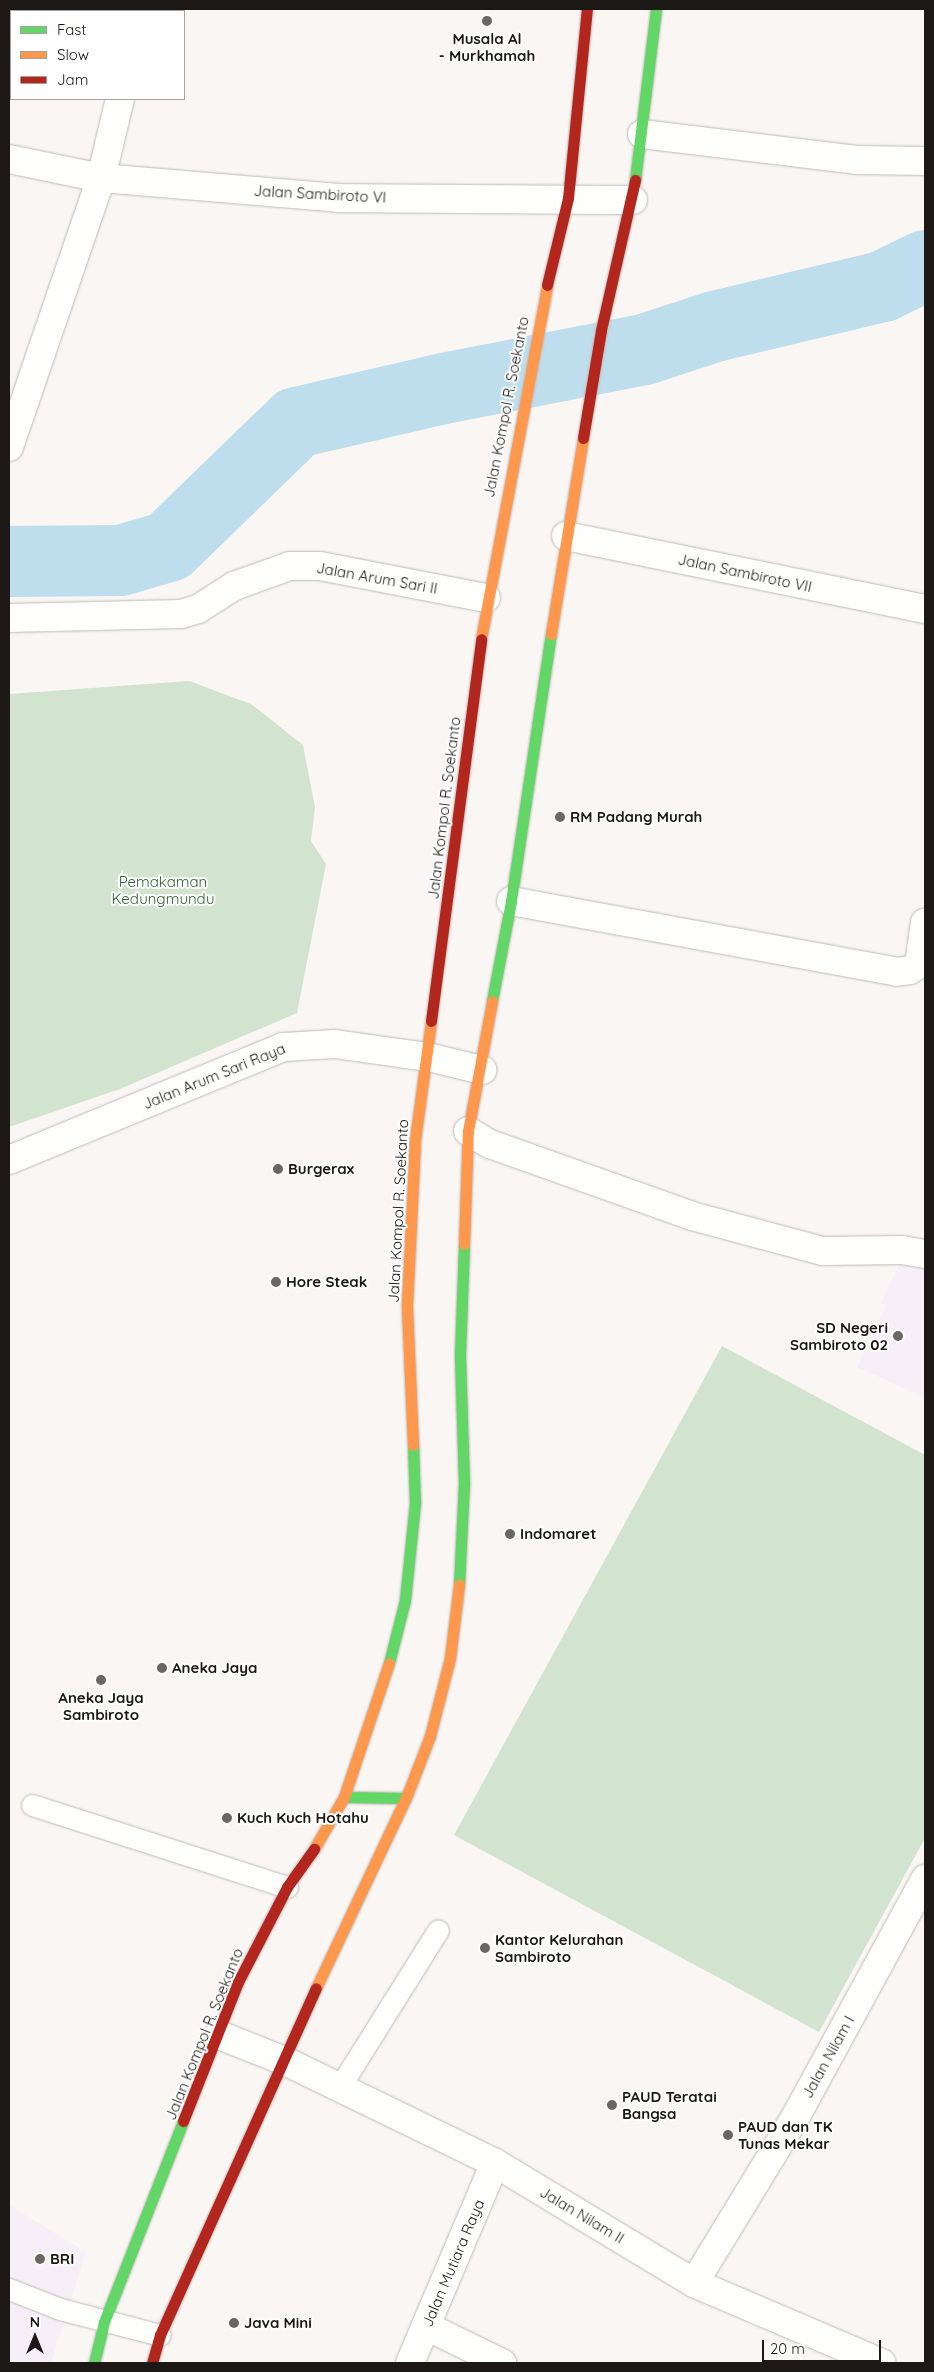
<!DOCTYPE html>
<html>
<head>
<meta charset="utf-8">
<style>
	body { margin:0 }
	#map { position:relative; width:934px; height:2372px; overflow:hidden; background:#faf6f3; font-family:Quicksand,sans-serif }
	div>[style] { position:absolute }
	.education>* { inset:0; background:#f7eff8 }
	.green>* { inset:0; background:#d2e3cf }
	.river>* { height:71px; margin:-35.5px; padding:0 35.5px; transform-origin:35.5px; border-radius:35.5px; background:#bedeed }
	.roads { filter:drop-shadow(0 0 1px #bebab6) drop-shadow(0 0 1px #bebab6) }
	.lane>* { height:21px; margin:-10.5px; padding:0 10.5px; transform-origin:10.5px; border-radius:10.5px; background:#fefefd }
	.street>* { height:28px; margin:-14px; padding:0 14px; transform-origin:14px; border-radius:14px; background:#fefefd }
	.fast>* { height:11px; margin:-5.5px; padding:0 5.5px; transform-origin:5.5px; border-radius:5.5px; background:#63d668 }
	.slow>* { height:11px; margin:-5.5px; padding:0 5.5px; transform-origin:5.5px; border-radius:5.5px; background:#ff974d }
	.jam>* { height:11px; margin:-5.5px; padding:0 5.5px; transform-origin:5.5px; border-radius:5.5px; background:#b3261e }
	.dots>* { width:14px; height:14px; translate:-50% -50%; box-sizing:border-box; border:2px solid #fff; border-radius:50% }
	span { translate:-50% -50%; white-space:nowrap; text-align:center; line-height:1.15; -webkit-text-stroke:4px #fff; paint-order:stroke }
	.poi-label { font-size:15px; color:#1c1815; font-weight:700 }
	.left { translate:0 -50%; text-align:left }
	.right { translate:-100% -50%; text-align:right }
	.street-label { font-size:15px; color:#1c1815 }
	.park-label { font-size:15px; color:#2e5e31 }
	.frame { position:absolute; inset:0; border:10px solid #1c1815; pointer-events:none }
	.legend { position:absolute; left:10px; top:10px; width:175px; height:90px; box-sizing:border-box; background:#fff; border:1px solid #a4a3a1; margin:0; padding:6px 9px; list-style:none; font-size:15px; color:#1c1815 }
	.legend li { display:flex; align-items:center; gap:10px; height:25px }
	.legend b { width:25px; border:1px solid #a4a3a1 }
	.north { position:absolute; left:10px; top:2312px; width:50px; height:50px; -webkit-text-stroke:4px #fff; paint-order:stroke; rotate:0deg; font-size:14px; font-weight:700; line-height:20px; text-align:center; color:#1c1815 }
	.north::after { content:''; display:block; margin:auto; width:18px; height:22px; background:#1c1815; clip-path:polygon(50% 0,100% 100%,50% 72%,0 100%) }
	.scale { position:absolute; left:762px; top:2340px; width:119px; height:22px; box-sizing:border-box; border:2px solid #1c1815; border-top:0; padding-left:6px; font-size:15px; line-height:18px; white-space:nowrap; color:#1c1815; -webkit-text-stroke:4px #fff; paint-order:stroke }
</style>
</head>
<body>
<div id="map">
	<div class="education">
		<div style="clip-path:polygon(902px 1258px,925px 1268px,925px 1398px,857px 1367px,886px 1305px,881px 1303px)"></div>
		<div style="clip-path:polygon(9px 2205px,86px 2252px,51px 2363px,9px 2363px)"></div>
	</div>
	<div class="green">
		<div style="clip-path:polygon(189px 681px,251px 704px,303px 745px,315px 807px,311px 841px,326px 864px,297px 1013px,120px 1089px,9px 1127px,9px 694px)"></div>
		<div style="clip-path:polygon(722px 1346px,925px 1455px,925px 1838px,819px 2032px,454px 1835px)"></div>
	</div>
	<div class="river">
		<div style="left:9px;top:561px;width:111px;rotate:-0.5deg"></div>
		<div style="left:120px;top:560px;width:50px;rotate:-16.3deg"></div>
		<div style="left:168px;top:546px;width:178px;rotate:-44.1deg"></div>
		<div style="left:296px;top:422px;width:151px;rotate:-13deg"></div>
		<div style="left:443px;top:388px;width:205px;rotate:-11deg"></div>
		<div style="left:644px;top:349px;width:74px;rotate:-18.2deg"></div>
		<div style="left:714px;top:326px;width:173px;rotate:-13.4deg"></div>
		<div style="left:882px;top:286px;width:48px;rotate:-26deg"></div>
	</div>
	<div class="roads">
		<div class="lane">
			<div style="left:32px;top:1805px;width:268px;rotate:17.8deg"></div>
			<div style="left:339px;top:2088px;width:186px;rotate:-57.9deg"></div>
			<div style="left:9px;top:2289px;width:55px;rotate:21.4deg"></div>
			<div style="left:60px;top:2309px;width:103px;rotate:14.6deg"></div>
		</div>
		<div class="street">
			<div style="left:141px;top:11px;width:2px;rotate:-63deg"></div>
			<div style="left:642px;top:134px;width:216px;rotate:6.9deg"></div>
			<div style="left:856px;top:160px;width:69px;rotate:0.8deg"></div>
			<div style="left:9px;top:159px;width:94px;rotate:11.7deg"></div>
			<div style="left:101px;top:178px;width:238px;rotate:4.8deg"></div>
			<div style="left:338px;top:198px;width:295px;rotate:0.4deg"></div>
			<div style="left:9px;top:447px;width:284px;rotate:-71.1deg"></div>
			<div style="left:101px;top:178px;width:81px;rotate:-76.5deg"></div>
			<div style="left:566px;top:536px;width:366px;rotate:11.5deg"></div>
			<div style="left:9px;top:618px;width:172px;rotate:-1.3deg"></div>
			<div style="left:181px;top:614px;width:18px;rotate:-16deg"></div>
			<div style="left:198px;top:609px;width:43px;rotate:-32.6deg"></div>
			<div style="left:234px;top:586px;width:59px;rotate:-19.7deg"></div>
			<div style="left:290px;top:566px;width:30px"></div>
			<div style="left:320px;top:566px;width:169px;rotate:10.9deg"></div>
			<div style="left:511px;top:901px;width:391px;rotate:10.4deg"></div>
			<div style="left:896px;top:972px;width:14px;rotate:-8deg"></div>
			<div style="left:910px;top:970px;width:11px;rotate:-34deg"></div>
			<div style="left:919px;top:964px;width:42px;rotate:-81.9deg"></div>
			<div style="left:468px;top:1131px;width:26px;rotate:31deg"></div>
			<div style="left:490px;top:1144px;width:214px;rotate:19.6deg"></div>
			<div style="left:692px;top:1216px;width:136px;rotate:15deg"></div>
			<div style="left:823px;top:1251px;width:79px;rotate:-0.7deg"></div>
			<div style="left:902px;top:1250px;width:23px;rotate:10deg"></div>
			<div style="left:9px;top:1160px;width:296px;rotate:-22.4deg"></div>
			<div style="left:283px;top:1047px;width:52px;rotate:-3.3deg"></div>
			<div style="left:335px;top:1044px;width:94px;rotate:8deg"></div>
			<div style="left:428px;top:1057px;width:56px;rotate:13.5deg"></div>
			<div style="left:219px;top:2035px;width:71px;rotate:21.5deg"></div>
			<div style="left:285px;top:2061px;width:233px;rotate:25.9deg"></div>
			<div style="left:495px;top:2163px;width:232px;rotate:31.1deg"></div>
			<div style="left:694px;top:2283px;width:204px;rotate:23.1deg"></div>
			<div style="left:694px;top:2283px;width:196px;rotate:-58.6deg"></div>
			<div style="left:796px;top:2116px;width:270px;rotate:-61.4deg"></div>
			<div style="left:426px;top:2326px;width:85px;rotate:26deg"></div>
			<div style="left:410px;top:2363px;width:217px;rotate:-67deg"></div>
		</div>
		<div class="fast">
			<div style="left:635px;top:180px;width:172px;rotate:-83deg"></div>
			<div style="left:492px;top:1001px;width:102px;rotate:-79.2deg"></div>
			<div style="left:511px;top:901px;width:270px;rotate:-81.5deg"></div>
			<div style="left:459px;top:1585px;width:101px;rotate:-87.2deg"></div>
			<div style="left:464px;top:1484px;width:130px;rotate:-91.8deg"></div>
			<div style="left:460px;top:1354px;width:110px;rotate:-87.9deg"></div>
			<div style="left:389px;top:1663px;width:65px;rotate:-75.7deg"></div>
			<div style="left:405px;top:1600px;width:97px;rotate:-84.1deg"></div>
			<div style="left:415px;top:1504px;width:59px;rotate:-91.9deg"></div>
			<div style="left:344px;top:1797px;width:62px;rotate:0.9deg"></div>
			<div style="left:94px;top:2363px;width:42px;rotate:-76.3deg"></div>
			<div style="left:104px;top:2322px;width:216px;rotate:-68.5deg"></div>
		</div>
		<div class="slow">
			<div style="left:551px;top:634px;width:199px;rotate:-80.7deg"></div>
			<div style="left:481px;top:639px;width:360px;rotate:-79.4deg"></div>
			<div style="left:464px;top:1244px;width:113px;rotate:-88deg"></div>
			<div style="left:468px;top:1131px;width:132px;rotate:-79.5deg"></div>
			<div style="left:413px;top:1445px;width:140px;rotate:-92.5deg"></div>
			<div style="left:407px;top:1305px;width:165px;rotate:-87.2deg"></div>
			<div style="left:415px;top:1140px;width:120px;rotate:-82.3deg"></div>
			<div style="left:314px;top:1849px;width:60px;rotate:-60deg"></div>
			<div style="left:344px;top:1797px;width:141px;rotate:-71.4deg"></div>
			<div style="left:316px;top:1988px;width:210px;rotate:-64.7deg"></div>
			<div style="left:406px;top:1798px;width:66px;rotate:-68.8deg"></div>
			<div style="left:430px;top:1736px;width:81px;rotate:-75.6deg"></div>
			<div style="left:450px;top:1658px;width:74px;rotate:-83deg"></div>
		</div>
		<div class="jam">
			<div style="left:547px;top:285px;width:89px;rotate:-76.4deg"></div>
			<div style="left:568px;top:198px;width:190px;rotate:-84.3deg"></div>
			<div style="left:583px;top:438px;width:109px;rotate:-80.5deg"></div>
			<div style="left:601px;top:330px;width:154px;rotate:-77.2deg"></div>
			<div style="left:431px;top:1021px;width:385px;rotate:-82.5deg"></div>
			<div style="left:183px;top:2121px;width:149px;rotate:-68.4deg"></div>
			<div style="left:238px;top:1982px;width:107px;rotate:-62.7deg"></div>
			<div style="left:287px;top:1887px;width:47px;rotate:-54.6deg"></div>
			<div style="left:152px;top:2363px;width:29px;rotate:-74deg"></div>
			<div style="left:160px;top:2335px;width:380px;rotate:-65.8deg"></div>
		</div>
	</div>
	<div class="dots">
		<div style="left:487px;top:21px;background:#6a6663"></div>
		<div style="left:560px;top:817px;background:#6a6663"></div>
		<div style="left:278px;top:1169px;background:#6a6663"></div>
		<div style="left:276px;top:1282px;background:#6a6663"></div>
		<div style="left:898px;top:1336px;background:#6a6663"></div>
		<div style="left:510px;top:1534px;background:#6a6663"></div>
		<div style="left:162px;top:1668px;background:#6a6663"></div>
		<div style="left:101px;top:1680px;background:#6a6663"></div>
		<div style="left:227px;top:1818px;background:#6a6663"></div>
		<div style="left:485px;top:1948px;background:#6a6663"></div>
		<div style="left:612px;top:2105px;background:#6a6663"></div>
		<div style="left:728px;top:2135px;background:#6a6663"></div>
		<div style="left:40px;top:2259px;background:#6a6663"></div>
		<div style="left:234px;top:2323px;background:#6a6663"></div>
	</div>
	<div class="poi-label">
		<span style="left:487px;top:47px">Musala Al<br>- Murkhamah</span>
		<span class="left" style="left:570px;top:817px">RM Padang Murah</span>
		<span class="left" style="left:288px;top:1169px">Burgerax</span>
		<span class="left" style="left:286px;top:1282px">Hore Steak</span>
		<span class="right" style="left:888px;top:1336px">SD Negeri<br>Sambiroto 02</span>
		<span class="left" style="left:520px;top:1534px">Indomaret</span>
		<span class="left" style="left:172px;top:1668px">Aneka Jaya</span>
		<span style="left:101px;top:1706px">Aneka Jaya<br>Sambiroto</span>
		<span class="left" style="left:237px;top:1818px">Kuch Kuch Hotahu</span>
		<span class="left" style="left:495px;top:1948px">Kantor Kelurahan<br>Sambiroto</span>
		<span class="left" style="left:622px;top:2105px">PAUD Teratai<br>Bangsa</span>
		<span class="left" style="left:738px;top:2135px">PAUD dan TK<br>Tunas Mekar</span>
		<span class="left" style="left:50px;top:2259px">BRI</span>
		<span class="left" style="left:244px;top:2323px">Java Mini</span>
	</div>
	<div class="street-label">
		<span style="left:320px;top:194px;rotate:3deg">Jalan Sambiroto VI</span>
		<span style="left:506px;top:407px;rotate:-79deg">Jalan Kompol R. Soekanto</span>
		<span style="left:745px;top:573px;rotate:12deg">Jalan Sambiroto VII</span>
		<span style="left:377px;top:578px;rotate:10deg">Jalan Arum Sari II</span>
		<span style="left:444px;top:808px;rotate:-83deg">Jalan Kompol R. Soekanto</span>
		<span style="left:214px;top:1076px;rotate:-22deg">Jalan Arum Sari Raya</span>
		<span style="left:398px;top:1211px;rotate:-87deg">Jalan Kompol R. Soekanto</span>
		<span style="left:204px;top:2034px;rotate:-68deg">Jalan Kompol R. Soekanto</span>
		<span style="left:828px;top:2057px;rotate:-61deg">Jalan Nilam I</span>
		<span style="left:582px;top:2215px;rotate:31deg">Jalan Nilam II</span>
		<span style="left:453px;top:2263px;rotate:-67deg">Jalan Mutiara Raya</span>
	</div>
	<div class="park-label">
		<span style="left:163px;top:890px">Pemakaman<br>Kedungmundu</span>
	</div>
	<div class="frame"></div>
	<ul class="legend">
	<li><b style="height:6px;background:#63d668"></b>Fast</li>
	<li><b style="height:6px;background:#ff974d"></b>Slow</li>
	<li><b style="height:6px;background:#b3261e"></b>Jam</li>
	</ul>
	<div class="north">N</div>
	<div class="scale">20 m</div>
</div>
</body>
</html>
